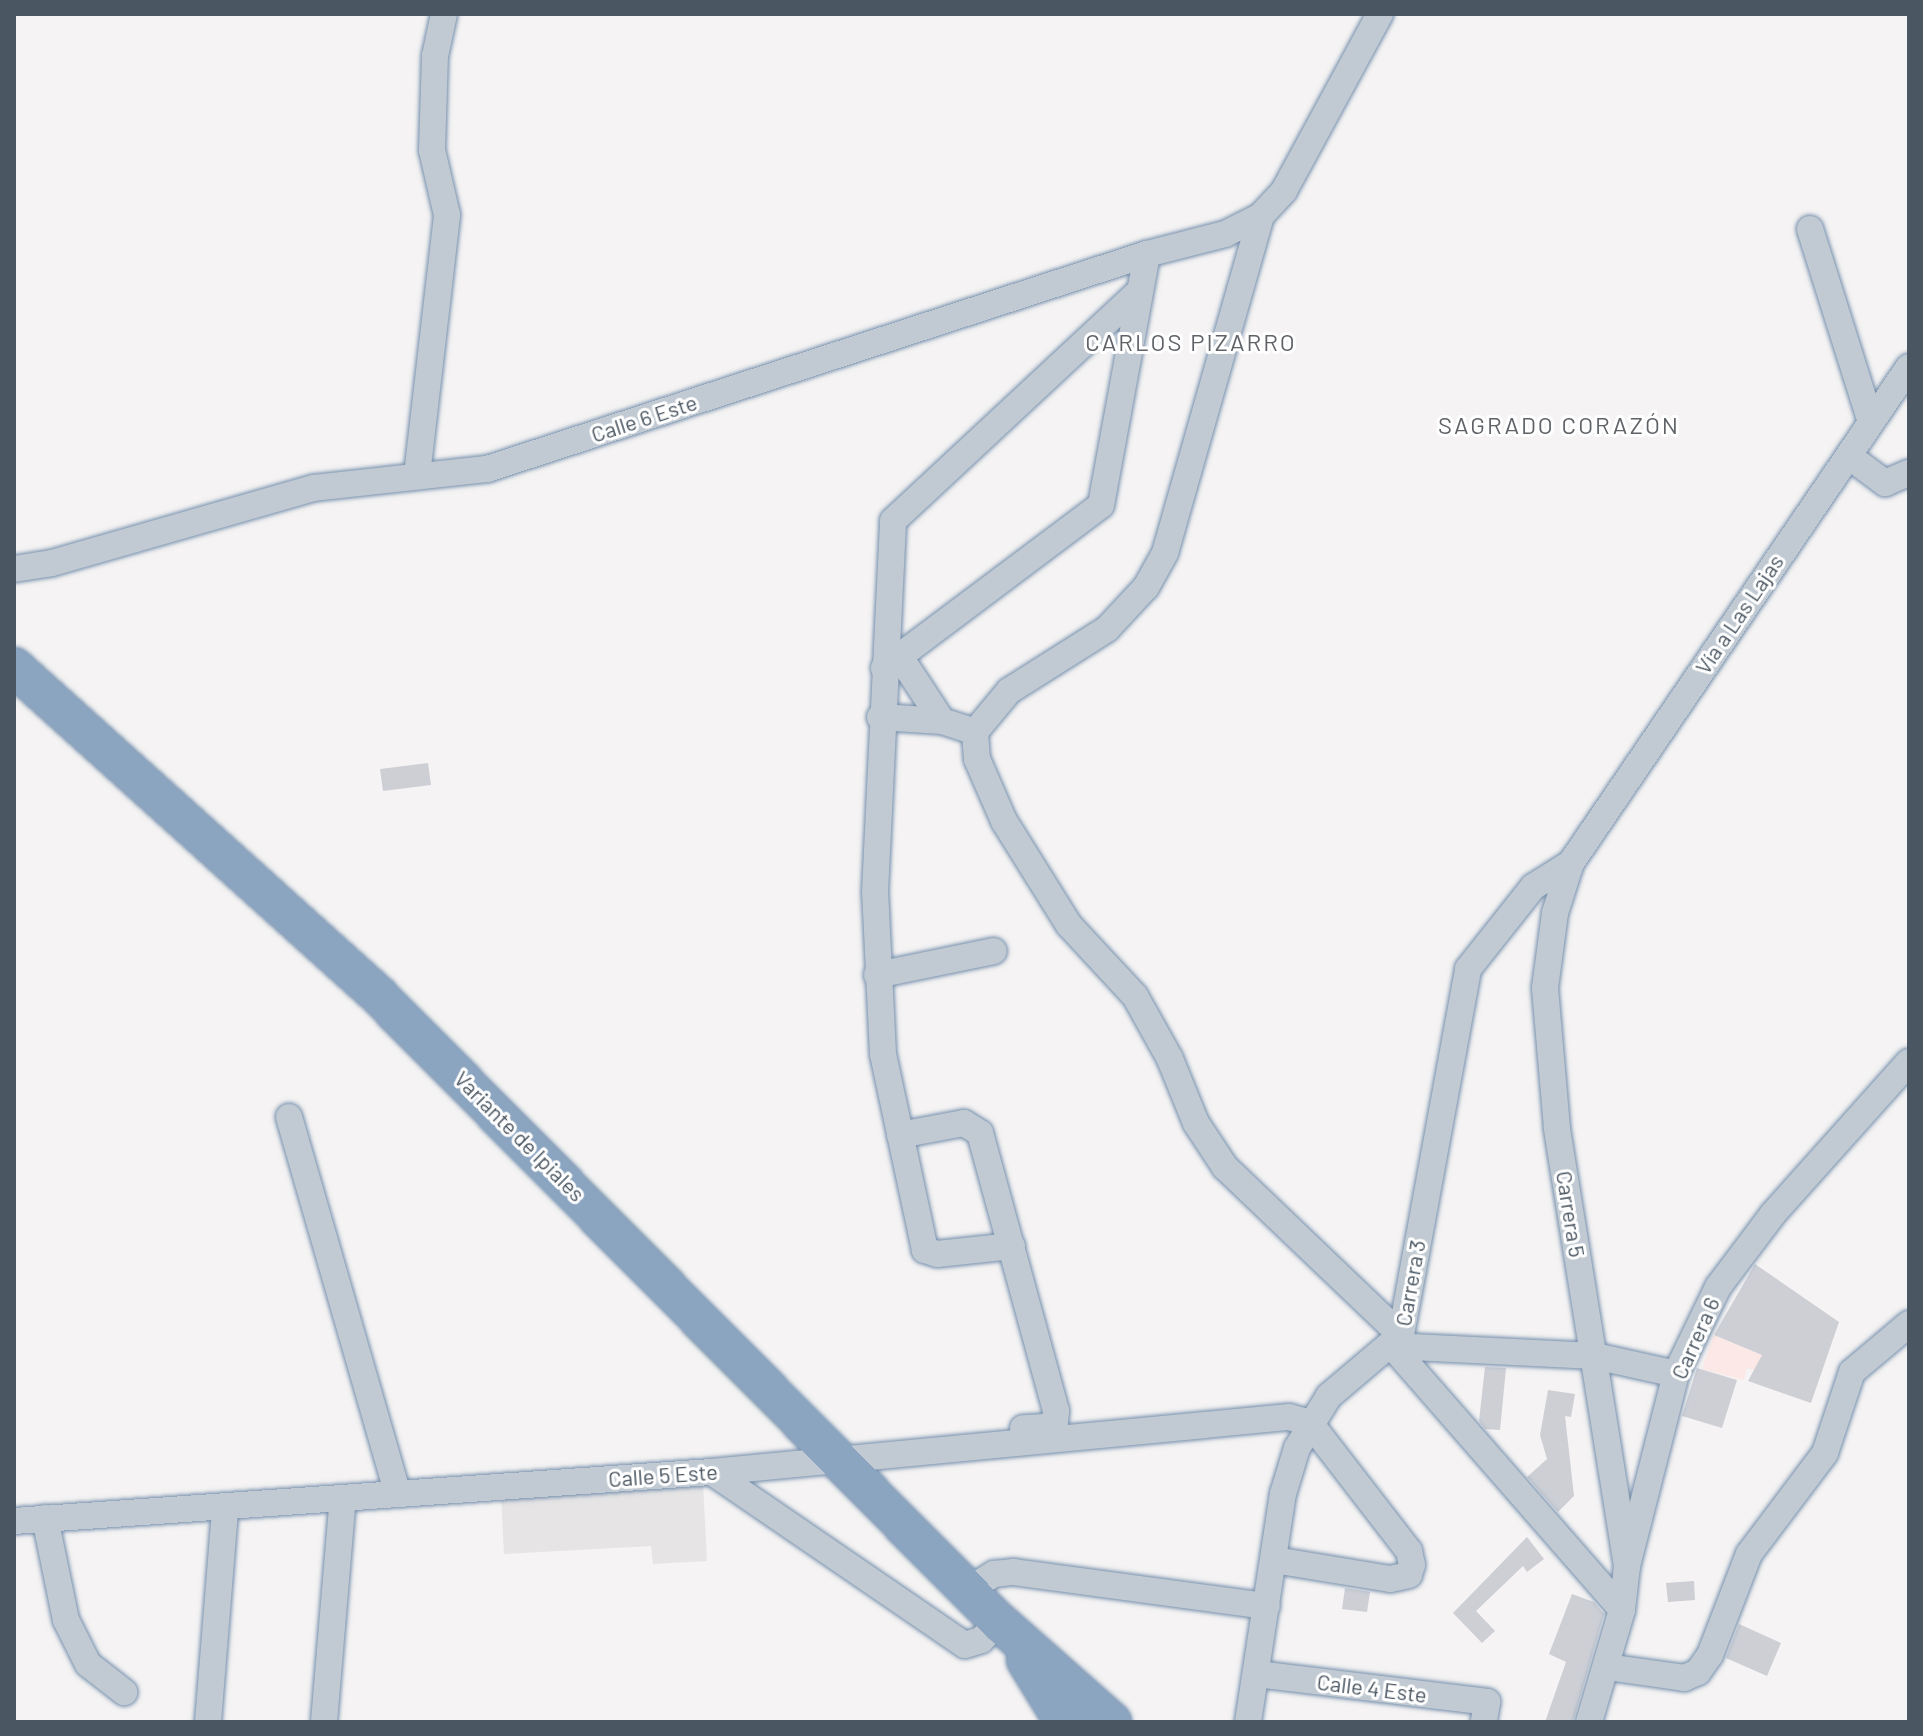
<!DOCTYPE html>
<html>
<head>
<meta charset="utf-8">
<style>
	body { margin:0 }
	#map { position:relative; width:1923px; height:1736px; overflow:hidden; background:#f5f3f3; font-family:Barlow,sans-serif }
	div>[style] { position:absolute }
	.education>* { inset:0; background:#e6e4e5 }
	.medical>* { inset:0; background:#fce8e6 }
	.building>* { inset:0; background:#cdcfd5 }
	.roads { filter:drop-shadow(0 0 2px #7690ad) drop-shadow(0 0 2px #7690ad) }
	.minor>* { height:26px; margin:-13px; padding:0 13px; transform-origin:13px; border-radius:13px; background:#c1cad2 }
	.highway>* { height:38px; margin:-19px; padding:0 19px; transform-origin:19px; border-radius:19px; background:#8ba5c1 }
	span { translate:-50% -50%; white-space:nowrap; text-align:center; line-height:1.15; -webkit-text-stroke:6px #fff; paint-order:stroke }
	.street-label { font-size:22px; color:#4a5661 }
	.neighbourhood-label { font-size:24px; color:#5f6368; letter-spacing:2px }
	.frame { position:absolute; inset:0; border:16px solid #4a5661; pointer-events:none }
</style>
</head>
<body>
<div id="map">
	<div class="education">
		<div style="clip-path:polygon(703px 1483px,707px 1561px,653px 1564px,651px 1546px,504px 1554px,501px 1494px)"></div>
	</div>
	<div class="medical">
		<div style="clip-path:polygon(1714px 1335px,1762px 1355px,1757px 1371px,1747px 1368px,1744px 1380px,1702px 1369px)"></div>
	</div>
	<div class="building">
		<div style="clip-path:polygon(428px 763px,431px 785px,383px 791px,380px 769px)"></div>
		<div style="clip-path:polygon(1755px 1264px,1839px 1322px,1811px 1403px,1748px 1381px,1762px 1355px,1714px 1335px)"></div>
		<div style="clip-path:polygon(1485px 1367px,1506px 1368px,1500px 1430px,1485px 1429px,1479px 1421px)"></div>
		<div style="clip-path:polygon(1697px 1368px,1737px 1380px,1722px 1428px,1682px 1416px)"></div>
		<div style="clip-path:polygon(1548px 1390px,1575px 1394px,1571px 1417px,1565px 1416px,1574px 1496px,1558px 1512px,1527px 1477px,1547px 1459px,1540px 1435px)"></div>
		<div style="clip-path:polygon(1527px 1537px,1544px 1559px,1527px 1572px,1523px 1566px,1476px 1611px,1495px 1631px,1482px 1643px,1453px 1613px)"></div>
		<div style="clip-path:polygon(1694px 1581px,1695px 1600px,1668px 1602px,1666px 1583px)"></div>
		<div style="clip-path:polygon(1345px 1588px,1370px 1592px,1367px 1612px,1342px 1609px)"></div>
		<div style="clip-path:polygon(1572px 1594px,1594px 1602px,1604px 1614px,1573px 1722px,1545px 1722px,1566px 1662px,1549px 1654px)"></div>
		<div style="clip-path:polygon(1739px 1624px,1781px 1643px,1767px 1676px,1726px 1658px)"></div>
	</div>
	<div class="roads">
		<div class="minor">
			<div style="left:1380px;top:14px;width:201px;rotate:118.5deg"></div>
			<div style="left:1284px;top:191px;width:34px;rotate:133deg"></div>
			<div style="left:1261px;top:216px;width:350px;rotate:105.9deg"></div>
			<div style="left:1165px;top:553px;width:39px;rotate:119deg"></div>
			<div style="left:1146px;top:587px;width:57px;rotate:132.9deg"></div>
			<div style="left:1107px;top:629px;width:116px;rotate:147.7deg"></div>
			<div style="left:1009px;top:691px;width:53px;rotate:129.7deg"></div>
			<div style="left:975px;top:732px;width:27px;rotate:86deg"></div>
			<div style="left:977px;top:759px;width:68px;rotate:66.5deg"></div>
			<div style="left:1004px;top:821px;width:123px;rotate:58deg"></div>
			<div style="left:1069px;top:925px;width:97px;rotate:47.1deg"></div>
			<div style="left:1135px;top:996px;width:72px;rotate:60.9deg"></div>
			<div style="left:1170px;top:1059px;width:69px;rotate:67.9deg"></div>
			<div style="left:1196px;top:1123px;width:53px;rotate:56.6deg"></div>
			<div style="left:1225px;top:1167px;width:243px;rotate:43.7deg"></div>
			<div style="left:1810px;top:229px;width:202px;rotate:72.5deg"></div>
			<div style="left:1850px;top:457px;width:44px;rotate:36.6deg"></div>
			<div style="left:1885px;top:483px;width:26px;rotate:-23deg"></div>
			<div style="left:417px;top:475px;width:262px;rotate:-83.4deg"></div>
			<div style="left:447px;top:215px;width:67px;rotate:-103deg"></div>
			<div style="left:432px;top:150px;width:94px;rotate:-88.2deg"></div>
			<div style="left:435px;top:56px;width:43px;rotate:-77.9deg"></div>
			<div style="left:14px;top:569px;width:38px;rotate:-9deg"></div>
			<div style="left:52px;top:563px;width:273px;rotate:-16deg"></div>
			<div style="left:314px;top:488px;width:174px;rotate:-6.3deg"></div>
			<div style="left:487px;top:469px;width:694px;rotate:-18.04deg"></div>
			<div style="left:1147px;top:254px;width:81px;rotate:-14.4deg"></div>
			<div style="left:1225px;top:234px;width:40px;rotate:-26.6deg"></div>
			<div style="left:900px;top:657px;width:77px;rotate:56.7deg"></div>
			<div style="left:884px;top:668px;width:271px;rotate:-36.9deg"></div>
			<div style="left:1101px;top:505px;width:255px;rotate:-79.6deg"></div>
			<div style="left:880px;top:717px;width:62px;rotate:3.7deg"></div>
			<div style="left:942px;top:721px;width:35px;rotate:18deg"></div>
			<div style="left:877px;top:975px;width:119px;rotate:-11.6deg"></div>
			<div style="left:289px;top:1117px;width:392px;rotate:73.9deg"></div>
			<div style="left:900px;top:1135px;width:65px;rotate:-10.6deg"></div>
			<div style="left:964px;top:1123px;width:19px;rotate:32deg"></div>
			<div style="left:980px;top:1133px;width:288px;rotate:74.7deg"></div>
			<div style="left:1056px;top:1411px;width:11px;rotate:95deg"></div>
			<div style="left:1055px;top:1422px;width:11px;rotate:153deg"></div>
			<div style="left:1045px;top:1427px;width:22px;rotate:177deg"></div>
			<div style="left:1012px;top:1246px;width:75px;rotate:173.9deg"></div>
			<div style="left:937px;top:1254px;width:13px;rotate:-162deg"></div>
			<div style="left:925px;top:1250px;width:200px;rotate:-102.1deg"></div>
			<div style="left:883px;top:1054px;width:162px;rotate:-92.8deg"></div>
			<div style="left:875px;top:892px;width:371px;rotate:-87.2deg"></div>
			<div style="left:893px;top:521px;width:331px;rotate:-43deg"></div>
			<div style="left:1392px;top:1346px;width:350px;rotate:48.9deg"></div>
			<div style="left:1392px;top:1346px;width:203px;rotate:2.8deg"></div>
			<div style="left:1595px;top:1356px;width:83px;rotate:12.5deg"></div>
			<div style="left:712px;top:1472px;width:306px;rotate:34.4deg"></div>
			<div style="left:965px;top:1645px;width:17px;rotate:-17deg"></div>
			<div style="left:981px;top:1640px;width:25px;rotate:-45deg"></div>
			<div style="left:45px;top:1518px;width:104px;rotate:78.4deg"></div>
			<div style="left:66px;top:1620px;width:49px;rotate:63.4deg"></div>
			<div style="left:88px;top:1664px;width:46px;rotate:37.9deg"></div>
			<div style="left:14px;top:1521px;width:700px;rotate:-4.02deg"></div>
			<div style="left:712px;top:1472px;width:580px;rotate:-5.45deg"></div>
			<div style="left:1289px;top:1417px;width:22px;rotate:16deg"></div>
			<div style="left:1310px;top:1423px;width:162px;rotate:52.3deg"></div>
			<div style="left:1409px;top:1551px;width:14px;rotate:78deg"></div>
			<div style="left:1412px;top:1565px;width:10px;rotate:107deg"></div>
			<div style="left:1409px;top:1575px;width:19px;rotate:168deg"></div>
			<div style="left:1390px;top:1579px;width:118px;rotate:-170.7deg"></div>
			<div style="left:1627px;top:1566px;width:444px;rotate:-99.1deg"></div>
			<div style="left:1557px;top:1128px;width:141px;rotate:-94.9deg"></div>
			<div style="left:1545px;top:988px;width:76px;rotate:-82.4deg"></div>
			<div style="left:1555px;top:913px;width:52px;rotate:-72.3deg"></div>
			<div style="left:1571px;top:863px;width:600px;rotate:-55.73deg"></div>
			<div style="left:969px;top:1590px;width:30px;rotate:-33deg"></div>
			<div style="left:994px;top:1574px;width:20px;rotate:-6deg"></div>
			<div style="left:1014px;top:1572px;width:255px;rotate:7.7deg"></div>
			<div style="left:1607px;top:1667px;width:78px;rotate:8.1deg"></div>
			<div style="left:1684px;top:1678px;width:15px;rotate:-23deg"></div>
			<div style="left:1698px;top:1672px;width:21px;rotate:-55deg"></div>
			<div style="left:1710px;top:1655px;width:108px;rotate:-68.9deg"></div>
			<div style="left:1749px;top:1554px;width:126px;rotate:-53deg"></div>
			<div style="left:1825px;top:1453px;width:85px;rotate:-71.6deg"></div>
			<div style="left:1852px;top:1372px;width:75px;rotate:-40.1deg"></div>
			<div style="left:1257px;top:1674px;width:232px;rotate:6.9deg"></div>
			<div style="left:1487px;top:1702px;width:20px;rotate:99deg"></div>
			<div style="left:208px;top:1722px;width:214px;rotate:-85.4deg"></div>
			<div style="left:324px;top:1722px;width:225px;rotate:-85.2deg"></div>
			<div style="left:1248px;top:1722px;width:231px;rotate:-81.3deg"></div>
			<div style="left:1283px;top:1494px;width:48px;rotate:-73.1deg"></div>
			<div style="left:1297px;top:1448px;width:61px;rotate:-58.4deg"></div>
			<div style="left:1329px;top:1396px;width:94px;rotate:-40.3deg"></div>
			<div style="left:1401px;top:1335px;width:372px;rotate:-79.6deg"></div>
			<div style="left:1468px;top:969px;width:105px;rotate:-51.6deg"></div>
			<div style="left:1533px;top:887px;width:45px;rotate:-32.3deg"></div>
			<div style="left:1589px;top:1722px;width:117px;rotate:-73.6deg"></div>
			<div style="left:1622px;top:1610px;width:44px;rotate:-83.5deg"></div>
			<div style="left:1627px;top:1566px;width:198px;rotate:-75.7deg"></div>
			<div style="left:1676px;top:1374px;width:97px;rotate:-64.2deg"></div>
			<div style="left:1718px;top:1287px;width:91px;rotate:-53deg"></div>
			<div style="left:1773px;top:1214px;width:204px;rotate:-48.2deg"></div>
		</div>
		<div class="highway">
			<div style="left:14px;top:667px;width:491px;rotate:42deg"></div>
			<div style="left:379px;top:996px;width:881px;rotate:45.28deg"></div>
			<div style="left:999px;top:1622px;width:151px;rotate:41.5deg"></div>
			<div style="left:1026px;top:1660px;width:73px;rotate:58.5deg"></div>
		</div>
	</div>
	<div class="street-label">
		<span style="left:644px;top:418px;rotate:-18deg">Calle 6 Este</span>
		<span style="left:1739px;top:614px;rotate:-56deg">Vía a Las Lajas</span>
		<span style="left:520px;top:1136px;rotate:45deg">Variante de Ipiales</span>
		<span style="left:1571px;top:1214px;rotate:81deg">Carrera 5</span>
		<span style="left:1410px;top:1283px;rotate:-80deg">Carrera 3</span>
		<span style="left:1695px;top:1338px;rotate:-66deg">Carrera 6</span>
		<span style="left:663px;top:1475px;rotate:-4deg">Calle 5 Este</span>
		<span style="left:1372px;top:1688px;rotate:7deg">Calle 4 Este</span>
	</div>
	<div class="neighbourhood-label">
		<span style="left:1191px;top:342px">CARLOS PIZARRO</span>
		<span style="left:1559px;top:425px">SAGRADO CORAZÓN</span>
	</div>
	<div class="frame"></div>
</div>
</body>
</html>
